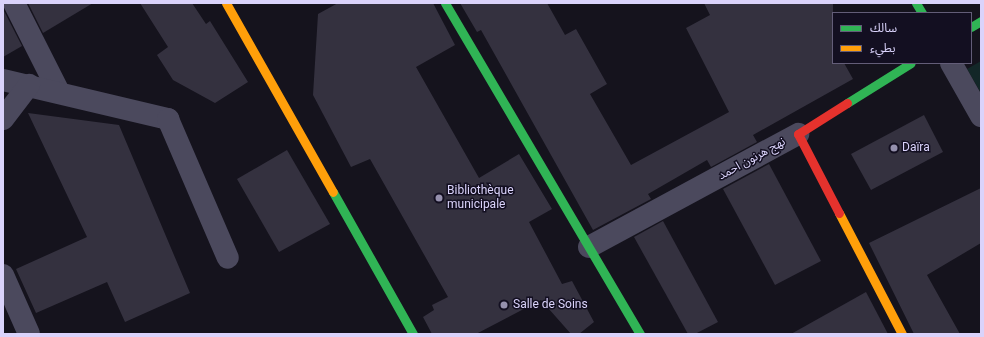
<!DOCTYPE html>
<html>
<head>
<meta charset="utf-8">
<style>
	body { margin:0 }
	#map { position:relative; width:984px; height:337px; overflow:hidden; background:#15131d; font-family:Roboto,"Noto Sans Arabic",sans-serif }
	div>[style] { position:absolute }
	.green>* { inset:0; background:#132728 }
	.building>* { inset:0; background:#34313f }
	.street>* { height:22px; margin:-11px; padding:0 11px; transform-origin:11px; border-radius:11px; background:#4b495d }
	.fast>* { height:9px; margin:-4.5px; padding:0 4.5px; transform-origin:4.5px; border-radius:4.5px; background:#30b455 }
	.slow>* { height:9px; margin:-4.5px; padding:0 4.5px; transform-origin:4.5px; border-radius:4.5px; background:#ff9f0a }
	.jam>* { height:9px; margin:-4.5px; padding:0 4.5px; transform-origin:4.5px; border-radius:4.5px; background:#e5322d }
	.dots>* { width:11px; height:11px; translate:-50% -50%; box-sizing:border-box; border:2px solid #130f21; border-radius:50% }
	span { translate:-50% -50%; white-space:nowrap; text-align:center; line-height:1.15; -webkit-text-stroke:3px #130f21; paint-order:stroke }
	.poi-label { font-size:12px; color:#dad3fb }
	.left { translate:0 -50%; text-align:left }
	.street-label { font-size:12px; color:#dad3fb }
	.frame { position:absolute; inset:0; border:4px solid #dad3fb; pointer-events:none }
	.legend { position:absolute; left:832px; top:12px; width:140px; height:52px; box-sizing:border-box; background:#130f21; border:1px solid #635d78; margin:0; padding:5px 7px; list-style:none; font-size:12px; color:#dad3fb }
	.legend li { display:flex; align-items:center; gap:8px; height:20px }
	.legend b { width:20px; border:1px solid #635d78 }
</style>
</head>
<body>
<div id="map">
	<div class="green">
		<div style="clip-path:polygon(981px 61px,981px 93px,967px 69px)"></div>
	</div>
	<div class="building">
		<div style="clip-path:polygon(28px 3px,93px 3px,43px 33px)"></div>
		<div style="clip-path:polygon(140px 3px,192px 3px,206px 24px,210px 21px,248px 82px,215px 103px,173px 80px,157px 55px,168px 47px)"></div>
		<div style="clip-path:polygon(338px 3px,433px 3px,455px 45px,416px 67px,479px 178px,519px 154px,552px 209px,529px 222px,562px 284px,572px 281px,594px 322px,579px 334px,571px 334px,541px 300px,476px 334px,432px 334px,423px 317px,434px 310px,432px 305px,448px 297px,370px 159px,351px 167px,313px 95px,318px 14px)"></div>
		<div style="clip-path:polygon(460px 3px,547px 3px,565px 35px,576px 29px,607px 84px,590px 94px,631px 165px,729px 112px,686px 28px,710px 15px,704px 3px,833px 3px,833px 63px,844px 63px,853px 79px,753px 135px,757px 142px,711px 167px,707px 160px,648px 194px,651px 199px,593px 230px,481px 30px,477px 32px)"></div>
		<div style="clip-path:polygon(3px 9px,22px 46px,3px 57px)"></div>
		<div style="clip-path:polygon(28px 113px,119px 125px,190px 293px,125px 322px,107px 282px,36px 313px,16px 269px,87px 237px)"></div>
		<div style="clip-path:polygon(924px 115px,943px 152px,871px 190px,851px 154px)"></div>
		<div style="clip-path:polygon(287px 150px,330px 224px,279px 252px,237px 179px)"></div>
		<div style="clip-path:polygon(769px 164px,821px 261px,775px 285px,723px 189px)"></div>
		<div style="clip-path:polygon(981px 188px,981px 243px,927px 275px,960px 334px,914px 334px,869px 243px)"></div>
		<div style="clip-path:polygon(663px 221px,718px 322px,695px 334px,688px 334px,634px 237px)"></div>
		<div style="clip-path:polygon(866px 292px,888px 334px,791px 334px)"></div>
	</div>
	<div class="street">
		<div style="left:14px;top:3px;width:100px;rotate:63.2deg"></div>
		<div style="left:951px;top:63px;width:61px;rotate:60.5deg"></div>
		<div style="left:3px;top:80px;width:170px;rotate:13.3deg"></div>
		<div style="left:168px;top:119px;width:151px;rotate:66.7deg"></div>
		<div style="left:3px;top:119px;width:43px;rotate:-52.6deg"></div>
		<div style="left:589px;top:247px;width:238px;rotate:-28.4deg"></div>
		<div style="left:3px;top:275px;width:64px;rotate:66.2deg"></div>
	</div>
	<div class="fast">
		<div style="left:445px;top:3px;width:384px;rotate:59.5deg"></div>
		<div style="left:916px;top:3px;width:12px;rotate:59deg"></div>
		<div style="left:971px;top:27px;width:12px;rotate:-31deg"></div>
		<div style="left:847px;top:103px;width:75px;rotate:-32deg"></div>
		<div style="left:333px;top:192px;width:163px;rotate:60.6deg"></div>
	</div>
	<div class="slow">
		<div style="left:226px;top:3px;width:217px;rotate:60.5deg"></div>
		<div style="left:839px;top:213px;width:136px;rotate:62.5deg"></div>
	</div>
	<div class="jam">
		<div style="left:839px;top:213px;width:89px;rotate:-117.4deg"></div>
		<div style="left:798px;top:134px;width:58px;rotate:-32.3deg"></div>
	</div>
	<div class="dots">
		<div style="left:894px;top:148px;background:#9590ad"></div>
		<div style="left:439px;top:198px;background:#9590ad"></div>
		<div style="left:504px;top:305px;background:#9590ad"></div>
	</div>
	<div class="poi-label">
		<span class="left" style="left:902px;top:148px">Daïra</span>
		<span class="left" style="left:447px;top:198px">Bibliothèque<br>municipale</span>
		<span class="left" style="left:513px;top:305px">Salle de Soins</span>
	</div>
	<div class="street-label">
		<span style="left:752px;top:159px;rotate:-29deg">نهج هرنون احمد</span>
	</div>
	<div class="frame"></div>
	<ul class="legend">
	<li><b style="height:5px;background:#30b455"></b>سالك</li>
	<li><b style="height:5px;background:#ff9f0a"></b>بطيء</li>
	</ul>
</div>
</body>
</html>
